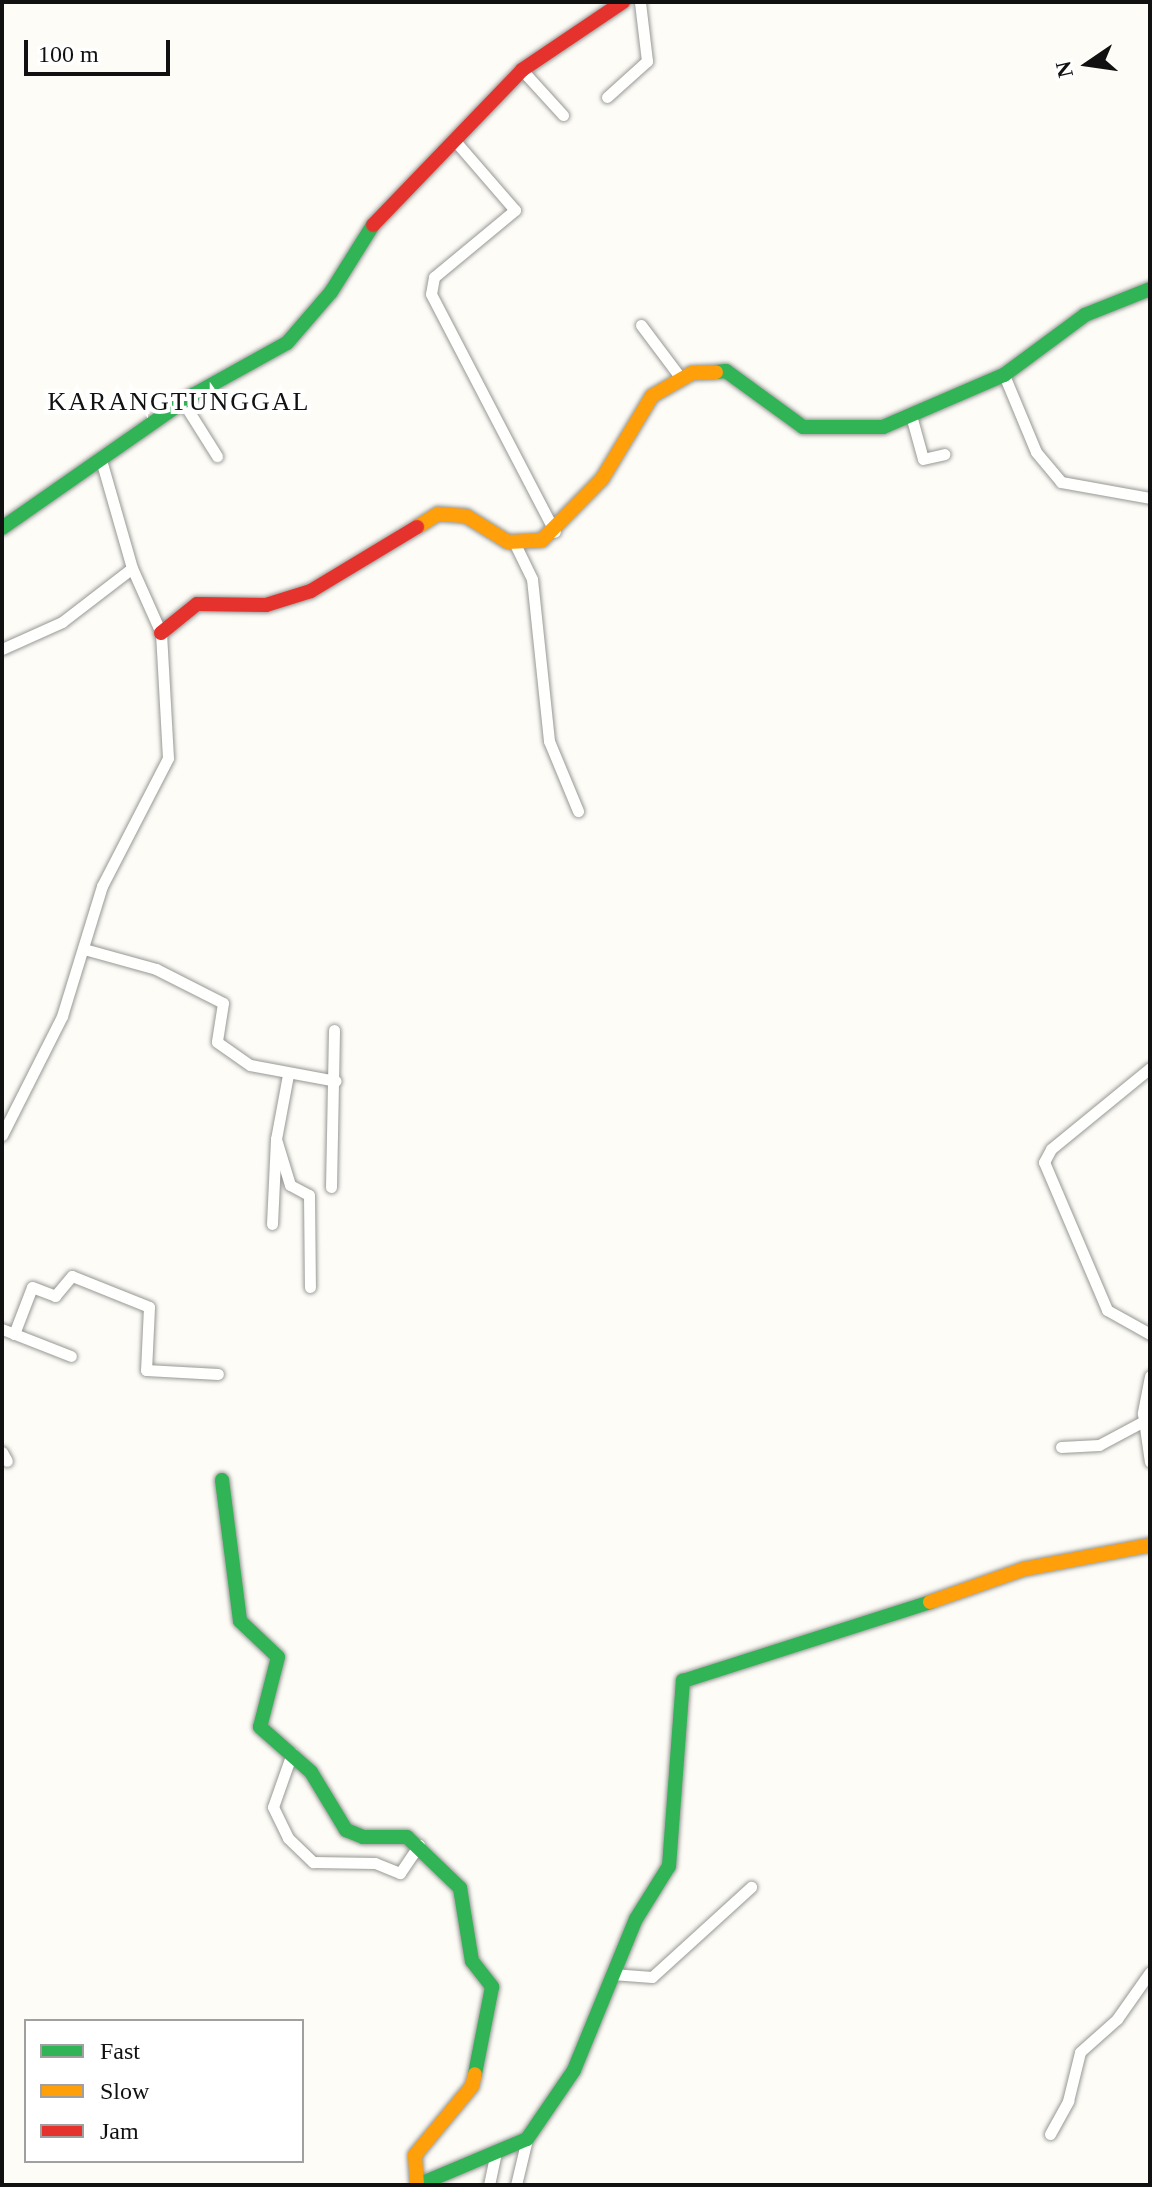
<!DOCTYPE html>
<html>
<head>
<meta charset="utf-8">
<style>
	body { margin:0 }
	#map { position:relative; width:1152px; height:2187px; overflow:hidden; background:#fdfcf7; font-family:Georgia,serif }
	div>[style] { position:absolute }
	.roads { filter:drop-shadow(0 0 2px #979795) drop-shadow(0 0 2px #979795) }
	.street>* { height:11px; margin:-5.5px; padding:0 5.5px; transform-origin:5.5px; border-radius:5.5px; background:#fffffe }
	.fast>* { height:14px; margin:-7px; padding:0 7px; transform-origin:7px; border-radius:7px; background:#30b455 }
	.slow>* { height:14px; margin:-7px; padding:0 7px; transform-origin:7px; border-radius:7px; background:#ff9f0a }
	.jam>* { height:14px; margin:-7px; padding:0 7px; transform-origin:7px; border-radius:7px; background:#e5322d }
	span { translate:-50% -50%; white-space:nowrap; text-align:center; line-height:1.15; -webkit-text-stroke:8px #fff; paint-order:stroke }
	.quarter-label { font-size:26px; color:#111; letter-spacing:2px }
	.frame { position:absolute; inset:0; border:4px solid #111; pointer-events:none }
	.legend { position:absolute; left:24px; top:2019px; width:280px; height:144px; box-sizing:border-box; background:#fff; border:2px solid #a0a0a0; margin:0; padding:10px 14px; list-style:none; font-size:24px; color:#111 }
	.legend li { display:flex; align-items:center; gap:16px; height:40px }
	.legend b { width:40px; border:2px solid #a0a0a0 }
	.north { position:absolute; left:1048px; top:24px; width:80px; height:80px; -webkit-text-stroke:6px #fff; paint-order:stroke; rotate:257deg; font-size:22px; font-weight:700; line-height:32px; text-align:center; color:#111 }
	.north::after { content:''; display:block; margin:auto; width:28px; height:36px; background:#111; clip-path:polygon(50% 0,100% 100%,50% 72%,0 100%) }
	.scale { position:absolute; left:24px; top:40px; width:146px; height:36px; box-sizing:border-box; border:4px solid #111; border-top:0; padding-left:10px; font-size:24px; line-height:28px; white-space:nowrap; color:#111; -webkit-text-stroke:6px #fff; paint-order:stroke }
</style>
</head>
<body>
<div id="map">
	<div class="roads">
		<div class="street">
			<div style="left:522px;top:70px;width:61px;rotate:47.7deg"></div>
			<div style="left:607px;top:97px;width:54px;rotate:-42deg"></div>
			<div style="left:647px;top:61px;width:59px;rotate:-96.8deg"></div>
			<div style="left:456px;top:142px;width:90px;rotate:49.1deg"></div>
			<div style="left:515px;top:210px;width:105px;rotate:140.4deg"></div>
			<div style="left:434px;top:277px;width:17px;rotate:100deg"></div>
			<div style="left:431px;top:294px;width:268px;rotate:62.5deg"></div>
			<div style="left:641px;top:325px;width:65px;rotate:53.1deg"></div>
			<div style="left:1004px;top:375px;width:83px;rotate:67.4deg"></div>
			<div style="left:1036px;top:452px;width:39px;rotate:50deg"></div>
			<div style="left:1061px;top:482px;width:90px;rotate:10.2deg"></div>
			<div style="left:183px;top:402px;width:64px;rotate:57.8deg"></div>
			<div style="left:912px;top:419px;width:41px;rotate:74.6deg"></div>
			<div style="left:923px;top:459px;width:22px;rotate:-13deg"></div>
			<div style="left:515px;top:544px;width:39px;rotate:64deg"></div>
			<div style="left:532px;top:579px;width:163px;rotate:84deg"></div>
			<div style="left:549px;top:741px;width:76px;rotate:67.5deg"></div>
			<div style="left:2px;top:649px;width:66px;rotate:-24.2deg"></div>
			<div style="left:62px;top:622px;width:88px;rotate:-37.6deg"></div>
			<div style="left:84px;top:949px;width:75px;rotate:15.5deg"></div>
			<div style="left:156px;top:969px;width:75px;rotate:26.9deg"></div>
			<div style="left:223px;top:1003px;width:39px;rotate:99deg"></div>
			<div style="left:217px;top:1042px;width:40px;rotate:34.9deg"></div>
			<div style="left:250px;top:1065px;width:87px;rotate:10.5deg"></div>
			<div style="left:1150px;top:1068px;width:128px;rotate:140.7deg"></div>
			<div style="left:1051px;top:1149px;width:15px;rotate:118deg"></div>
			<div style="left:1044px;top:1162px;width:161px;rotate:66.9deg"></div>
			<div style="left:1107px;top:1310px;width:49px;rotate:29.2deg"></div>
			<div style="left:2px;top:1135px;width:133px;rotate:-63.2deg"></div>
			<div style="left:62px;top:1016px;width:136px;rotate:-72.9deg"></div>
			<div style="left:102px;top:886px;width:144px;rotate:-62.7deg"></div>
			<div style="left:168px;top:758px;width:125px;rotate:-93.2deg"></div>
			<div style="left:161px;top:633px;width:71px;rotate:-114deg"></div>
			<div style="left:132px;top:568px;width:112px;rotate:-106deg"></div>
			<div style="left:276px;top:1139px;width:48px;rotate:73.1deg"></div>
			<div style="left:290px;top:1185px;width:21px;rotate:28deg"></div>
			<div style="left:309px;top:1195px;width:92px;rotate:89.4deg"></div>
			<div style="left:331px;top:1187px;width:157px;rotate:-88.9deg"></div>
			<div style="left:272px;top:1224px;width:85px;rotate:-87.3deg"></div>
			<div style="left:276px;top:1139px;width:65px;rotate:-79.4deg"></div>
			<div style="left:2px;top:1329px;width:74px;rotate:21.4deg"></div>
			<div style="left:14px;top:1334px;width:50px;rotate:-69deg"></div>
			<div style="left:32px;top:1287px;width:25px;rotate:21deg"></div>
			<div style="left:55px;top:1296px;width:26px;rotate:-50deg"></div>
			<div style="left:72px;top:1276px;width:83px;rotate:21.9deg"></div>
			<div style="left:149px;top:1307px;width:63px;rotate:92.7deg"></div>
			<div style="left:146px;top:1370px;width:72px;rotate:3.2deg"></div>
			<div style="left:1150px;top:1376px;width:38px;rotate:101deg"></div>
			<div style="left:1143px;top:1413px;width:49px;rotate:81.9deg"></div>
			<div style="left:1061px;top:1447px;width:38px;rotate:-3deg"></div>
			<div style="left:1099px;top:1445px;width:51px;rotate:-28.1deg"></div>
			<div style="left:2px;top:1452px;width:10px;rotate:61deg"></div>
			<div style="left:292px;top:1753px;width:57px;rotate:109.4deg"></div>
			<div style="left:273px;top:1807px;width:34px;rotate:64deg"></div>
			<div style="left:288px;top:1838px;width:35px;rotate:44deg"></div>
			<div style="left:313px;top:1862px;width:62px;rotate:0.9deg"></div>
			<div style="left:375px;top:1863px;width:27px;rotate:22deg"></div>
			<div style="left:400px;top:1873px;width:34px;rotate:-56deg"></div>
			<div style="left:612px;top:1974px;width:40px;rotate:4.3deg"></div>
			<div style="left:652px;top:1977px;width:134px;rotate:-42.3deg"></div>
			<div style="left:1050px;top:2134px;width:38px;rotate:-61deg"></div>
			<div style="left:1068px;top:2101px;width:50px;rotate:-76.2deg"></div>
			<div style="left:1080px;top:2052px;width:50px;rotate:-41.7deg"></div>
			<div style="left:1117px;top:2019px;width:57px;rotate:-54.9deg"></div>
			<div style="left:489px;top:2185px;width:33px;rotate:-78deg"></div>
			<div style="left:516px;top:2185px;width:47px;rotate:-76.6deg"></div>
		</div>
		<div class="fast">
			<div style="left:716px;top:372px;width:10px;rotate:-6deg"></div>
			<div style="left:726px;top:371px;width:95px;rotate:36deg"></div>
			<div style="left:803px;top:427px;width:80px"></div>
			<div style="left:883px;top:427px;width:132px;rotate:-23.3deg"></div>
			<div style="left:1004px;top:375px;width:101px;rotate:-36.5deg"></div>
			<div style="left:1085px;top:315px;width:70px;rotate:-21.8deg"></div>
			<div style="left:2px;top:528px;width:233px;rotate:-34.9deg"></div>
			<div style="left:193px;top:395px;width:107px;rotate:-29deg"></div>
			<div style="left:287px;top:343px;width:67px;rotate:-49.2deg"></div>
			<div style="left:331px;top:292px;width:79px;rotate:-57.9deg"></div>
			<div style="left:222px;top:1480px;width:142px;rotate:82.7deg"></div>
			<div style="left:240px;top:1621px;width:52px;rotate:43.5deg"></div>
			<div style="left:278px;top:1657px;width:72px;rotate:104.4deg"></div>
			<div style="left:260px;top:1727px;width:68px;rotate:41.4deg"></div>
			<div style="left:311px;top:1772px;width:68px;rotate:58.9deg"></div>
			<div style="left:346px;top:1830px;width:18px;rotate:22deg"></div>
			<div style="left:363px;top:1837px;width:44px"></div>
			<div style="left:407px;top:1837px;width:74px;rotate:43.9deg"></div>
			<div style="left:460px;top:1888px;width:74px;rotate:80.7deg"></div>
			<div style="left:472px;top:1961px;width:33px;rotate:52deg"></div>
			<div style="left:492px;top:1987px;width:89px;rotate:101.1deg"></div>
			<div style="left:418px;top:2185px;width:118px;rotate:-22.9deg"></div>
			<div style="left:527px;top:2139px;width:83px;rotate:-55.7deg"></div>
			<div style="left:574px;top:2070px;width:163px;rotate:-67.7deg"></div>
			<div style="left:636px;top:1919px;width:62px;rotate:-58.1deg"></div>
			<div style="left:669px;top:1866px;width:186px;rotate:-85.7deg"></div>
			<div style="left:683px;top:1681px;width:259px;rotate:-17.7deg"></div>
		</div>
		<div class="slow">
			<div style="left:417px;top:527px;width:25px;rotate:-32deg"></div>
			<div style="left:438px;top:514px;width:28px;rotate:4deg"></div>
			<div style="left:466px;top:516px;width:49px;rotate:31.8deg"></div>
			<div style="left:508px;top:542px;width:34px;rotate:-3deg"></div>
			<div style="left:542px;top:540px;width:86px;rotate:-45.5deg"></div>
			<div style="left:602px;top:479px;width:97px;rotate:-58.9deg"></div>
			<div style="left:652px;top:396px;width:46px;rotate:-29.9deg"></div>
			<div style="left:692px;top:373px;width:24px;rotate:-2deg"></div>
			<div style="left:930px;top:1602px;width:100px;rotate:-19.3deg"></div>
			<div style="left:1024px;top:1569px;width:128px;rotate:-10.8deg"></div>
			<div style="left:417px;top:2185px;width:30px;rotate:-94deg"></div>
			<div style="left:415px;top:2155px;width:89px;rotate:-50.4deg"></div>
			<div style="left:472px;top:2086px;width:12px;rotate:-76deg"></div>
		</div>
		<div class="jam">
			<div style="left:373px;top:225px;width:215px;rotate:-46.1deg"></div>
			<div style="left:522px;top:70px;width:122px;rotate:-34deg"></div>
			<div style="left:161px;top:633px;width:46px;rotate:-38.9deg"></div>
			<div style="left:197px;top:604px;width:69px;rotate:0.8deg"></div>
			<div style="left:266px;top:605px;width:47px;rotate:-17.3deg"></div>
			<div style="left:311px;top:591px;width:124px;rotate:-31.1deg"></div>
		</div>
	</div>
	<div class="quarter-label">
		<span style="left:179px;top:402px">KARANGTUNGGAL</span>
	</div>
	<div class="frame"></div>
	<ul class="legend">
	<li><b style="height:10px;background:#30b455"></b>Fast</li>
	<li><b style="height:10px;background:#ff9f0a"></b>Slow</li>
	<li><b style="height:10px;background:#e5322d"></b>Jam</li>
	</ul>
	<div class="north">N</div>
	<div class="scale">100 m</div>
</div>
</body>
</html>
